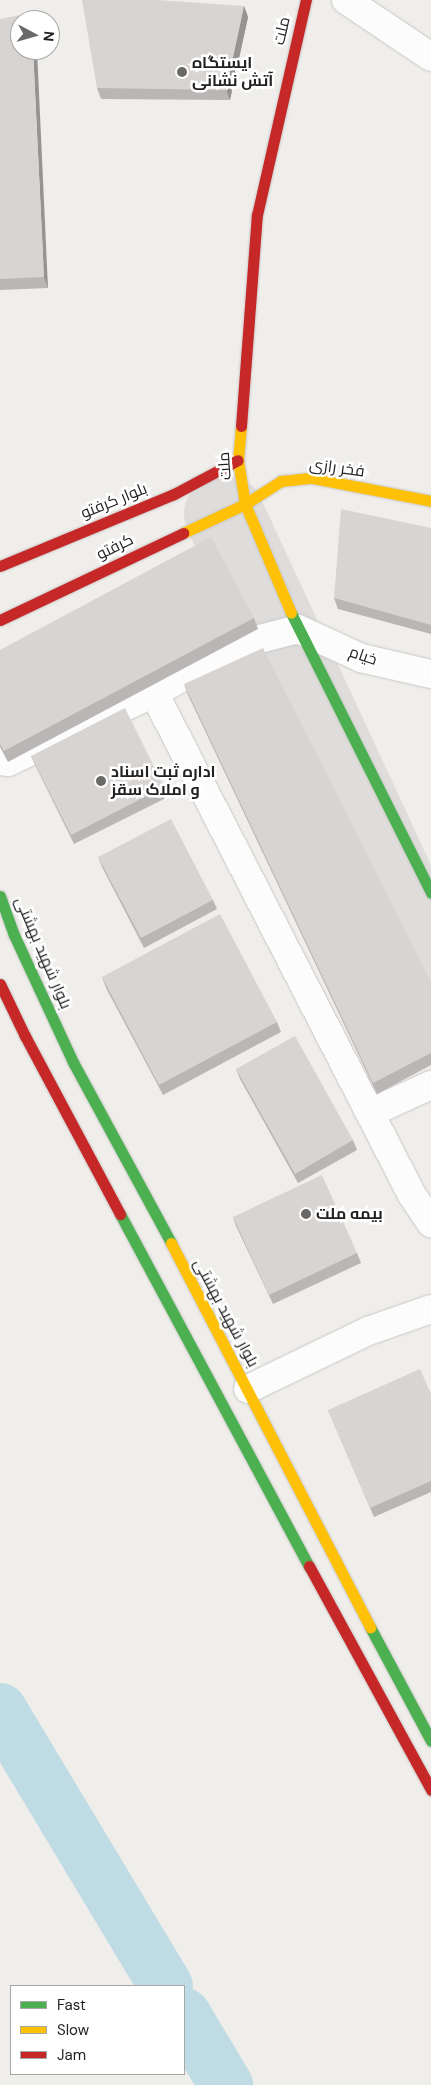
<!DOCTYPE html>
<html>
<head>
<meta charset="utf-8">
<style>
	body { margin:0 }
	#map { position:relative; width:431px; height:2085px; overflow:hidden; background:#f0eeeb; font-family:"DM Sans",Cairo,sans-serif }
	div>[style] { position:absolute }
	.river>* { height:54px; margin:-27px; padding:0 27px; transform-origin:27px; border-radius:27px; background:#bfdbe3 }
	.taxiway>* { height:80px; margin:-40px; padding:0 40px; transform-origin:40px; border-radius:40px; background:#dedddc }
	.roads { filter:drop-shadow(0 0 1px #c9c8c7) drop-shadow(0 0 1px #c9c8c7) }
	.street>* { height:28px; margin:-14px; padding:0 14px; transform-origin:14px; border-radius:14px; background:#fdfcfc }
	.fast>* { height:11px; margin:-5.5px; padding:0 5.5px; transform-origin:5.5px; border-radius:5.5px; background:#4caf50 }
	.slow>* { height:11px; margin:-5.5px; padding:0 5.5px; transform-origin:5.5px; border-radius:5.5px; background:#ffc107 }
	.jam>* { height:11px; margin:-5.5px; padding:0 5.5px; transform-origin:5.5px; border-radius:5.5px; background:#c62828 }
	.wall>* { inset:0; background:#b9b6b5 }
	.shaded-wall>* { inset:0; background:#969493 }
	.building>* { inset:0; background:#d7d4d2 }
	.dots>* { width:14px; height:14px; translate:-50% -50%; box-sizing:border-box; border:2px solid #fff; border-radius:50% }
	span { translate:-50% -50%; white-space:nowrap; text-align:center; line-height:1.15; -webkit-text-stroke:5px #fff; paint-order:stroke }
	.street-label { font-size:16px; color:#222 }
	.poi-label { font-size:16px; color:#222; font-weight:700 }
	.left { translate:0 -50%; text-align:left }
	.legend { position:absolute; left:10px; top:1985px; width:175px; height:90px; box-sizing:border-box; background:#fff; border:1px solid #a7a7a7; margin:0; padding:6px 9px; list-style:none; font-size:15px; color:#222 }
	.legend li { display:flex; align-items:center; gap:10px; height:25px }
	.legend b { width:25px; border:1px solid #a7a7a7 }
	.north { position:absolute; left:10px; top:10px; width:50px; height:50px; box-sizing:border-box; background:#fff; border:1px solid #a7a7a7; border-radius:50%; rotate:96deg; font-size:14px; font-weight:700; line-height:20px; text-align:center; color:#222 }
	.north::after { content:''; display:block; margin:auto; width:18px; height:22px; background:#6a6968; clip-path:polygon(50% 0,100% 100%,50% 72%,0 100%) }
</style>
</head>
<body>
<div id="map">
	<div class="river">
		<div style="left:0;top:1710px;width:322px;rotate:59deg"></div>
		<div style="left:184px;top:2015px;width:82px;rotate:59deg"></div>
	</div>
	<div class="taxiway">
		<div style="left:224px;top:514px;width:419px;rotate:65.1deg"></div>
		<div style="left:400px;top:894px;width:67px;rotate:62.3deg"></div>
	</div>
	<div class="roads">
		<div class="street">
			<div style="left:346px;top:0;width:102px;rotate:33.8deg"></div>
			<div style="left:154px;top:693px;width:564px;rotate:62.8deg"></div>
			<div style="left:412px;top:1195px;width:34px;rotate:56deg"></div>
			<div style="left:0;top:761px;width:8px;rotate:7deg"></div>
			<div style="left:8px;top:762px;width:161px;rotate:-25.3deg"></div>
			<div style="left:154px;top:693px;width:103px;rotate:-29.1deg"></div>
			<div style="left:244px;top:643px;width:56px;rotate:-14.5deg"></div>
			<div style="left:298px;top:629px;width:69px;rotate:24.7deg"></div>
			<div style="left:361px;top:658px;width:72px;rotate:12.9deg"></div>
			<div style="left:370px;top:1113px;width:67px;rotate:-24.7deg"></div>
			<div style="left:248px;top:1389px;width:133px;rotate:-25.8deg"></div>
			<div style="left:368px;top:1331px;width:67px;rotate:-19.2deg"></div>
		</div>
		<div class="fast">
			<div style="left:291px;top:613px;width:313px;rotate:63.4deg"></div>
			<div style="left:0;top:896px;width:41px;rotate:70.3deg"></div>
			<div style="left:14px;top:935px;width:142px;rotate:65.1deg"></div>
			<div style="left:74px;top:1064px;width:204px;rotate:61.5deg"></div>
			<div style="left:120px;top:1214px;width:400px;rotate:61.8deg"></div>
			<div style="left:370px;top:1627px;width:129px;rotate:61.8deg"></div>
		</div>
		<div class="slow">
			<div style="left:241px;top:426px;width:34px;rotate:95deg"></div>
			<div style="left:238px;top:460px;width:45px;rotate:81deg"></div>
			<div style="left:245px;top:504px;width:118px;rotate:67.1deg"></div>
			<div style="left:183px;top:533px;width:68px;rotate:-25.1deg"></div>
			<div style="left:245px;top:504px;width:43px;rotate:-32.6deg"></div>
			<div style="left:281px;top:481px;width:31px;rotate:-6deg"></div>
			<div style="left:312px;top:478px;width:121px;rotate:10.9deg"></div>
			<div style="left:171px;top:1243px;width:433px;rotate:62.6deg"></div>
		</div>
		<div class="jam">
			<div style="left:241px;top:426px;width:212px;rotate:-85.7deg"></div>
			<div style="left:257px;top:215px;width:221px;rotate:-77.2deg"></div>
			<div style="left:0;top:566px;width:188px;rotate:-22.5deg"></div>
			<div style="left:174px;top:494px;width:72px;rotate:-28deg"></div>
			<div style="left:0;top:620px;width:203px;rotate:-25.4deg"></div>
			<div style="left:0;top:984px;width:58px;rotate:64.3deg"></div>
			<div style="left:25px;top:1036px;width:202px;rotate:61.9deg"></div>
			<div style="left:309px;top:1566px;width:255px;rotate:61.4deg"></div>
		</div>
	</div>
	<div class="wall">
		<div style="clip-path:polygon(244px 6px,248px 17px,230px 100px,101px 99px,97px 88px)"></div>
		<div style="clip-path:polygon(0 19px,48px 288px,0 290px)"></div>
		<div style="clip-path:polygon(431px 528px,431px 634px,338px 609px,334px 598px)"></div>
		<div style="clip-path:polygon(254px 618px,258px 629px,8px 762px,0 747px,0 650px)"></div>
		<div style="clip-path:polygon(184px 684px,431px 982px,431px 1065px,377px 1094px,188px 695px)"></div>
		<div style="clip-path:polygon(31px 756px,164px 787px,168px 797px,74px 844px,35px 765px)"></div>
		<div style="clip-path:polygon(98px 857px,213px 900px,217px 909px,144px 948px,102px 867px)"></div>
		<div style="clip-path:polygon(102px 977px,277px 1022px,281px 1032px,163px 1095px,106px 988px)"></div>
		<div style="clip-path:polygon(236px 1069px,353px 1140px,357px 1150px,298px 1183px,240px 1079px)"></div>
		<div style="clip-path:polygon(233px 1217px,357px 1253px,361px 1263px,273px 1304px,236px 1226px)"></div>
		<div style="clip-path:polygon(431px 1394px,431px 1492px,374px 1517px,328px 1410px)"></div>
	</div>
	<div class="shaded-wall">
		<div style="clip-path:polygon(244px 6px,248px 17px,230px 100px,226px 90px)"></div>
		<div style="clip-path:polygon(33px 50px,37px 50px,48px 288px,44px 277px)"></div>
	</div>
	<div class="building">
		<div style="clip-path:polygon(82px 0,157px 0,244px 6px,226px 90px,97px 88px)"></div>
		<div style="clip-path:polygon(31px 13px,32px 20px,20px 20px,20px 50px,33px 50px,44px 277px,0 279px,0 19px)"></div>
		<div style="clip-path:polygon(341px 509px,431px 528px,431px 625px,334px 598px)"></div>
		<div style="clip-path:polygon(211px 537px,254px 618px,4px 751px,0 744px,0 650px)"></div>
		<div style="clip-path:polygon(263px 648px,431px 982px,431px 1053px,373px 1083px,184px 684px)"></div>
		<div style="clip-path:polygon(125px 708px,164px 787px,71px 835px,31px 756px)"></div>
		<div style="clip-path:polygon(171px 819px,213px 900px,141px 938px,98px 857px)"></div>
		<div style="clip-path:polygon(220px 914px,277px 1022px,159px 1085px,102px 977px)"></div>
		<div style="clip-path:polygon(295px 1036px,353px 1140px,295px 1174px,236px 1069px)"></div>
		<div style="clip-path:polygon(322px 1175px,357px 1253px,269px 1295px,233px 1217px)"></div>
		<div style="clip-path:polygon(420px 1369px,431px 1394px,431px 1481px,370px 1508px,328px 1410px)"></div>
	</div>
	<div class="dots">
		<div style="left:182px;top:72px;background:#6a6968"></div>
		<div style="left:101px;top:781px;background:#6a6968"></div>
		<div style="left:306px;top:1214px;background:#6a6968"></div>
	</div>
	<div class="street-label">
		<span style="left:282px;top:31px;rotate:-77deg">ملت</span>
		<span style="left:225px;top:466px;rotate:-94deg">ملت</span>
		<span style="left:337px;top:468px;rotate:8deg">فخر رازی</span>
		<span style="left:114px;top:501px;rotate:-22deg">بلوار کرفتو</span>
		<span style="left:115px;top:547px;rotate:-26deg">کرفتو</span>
		<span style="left:363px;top:656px;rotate:19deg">خیام</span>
		<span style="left:43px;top:953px;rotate:67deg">بلوار شهید بهشتی</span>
		<span style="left:226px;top:1313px;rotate:62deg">بلوار شهید بهشتی</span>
	</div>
	<div class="poi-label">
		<span class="left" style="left:192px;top:72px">ایستگاه<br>آتش نشانی</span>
		<span class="left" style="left:111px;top:781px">اداره ثبت اسناد<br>و املاک سقز</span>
		<span class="left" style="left:316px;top:1214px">بیمه ملت</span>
	</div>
	<ul class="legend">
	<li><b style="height:6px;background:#4caf50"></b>Fast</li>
	<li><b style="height:6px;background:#ffc107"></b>Slow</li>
	<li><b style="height:6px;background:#c62828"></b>Jam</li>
	</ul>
	<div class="north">N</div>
</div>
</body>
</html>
